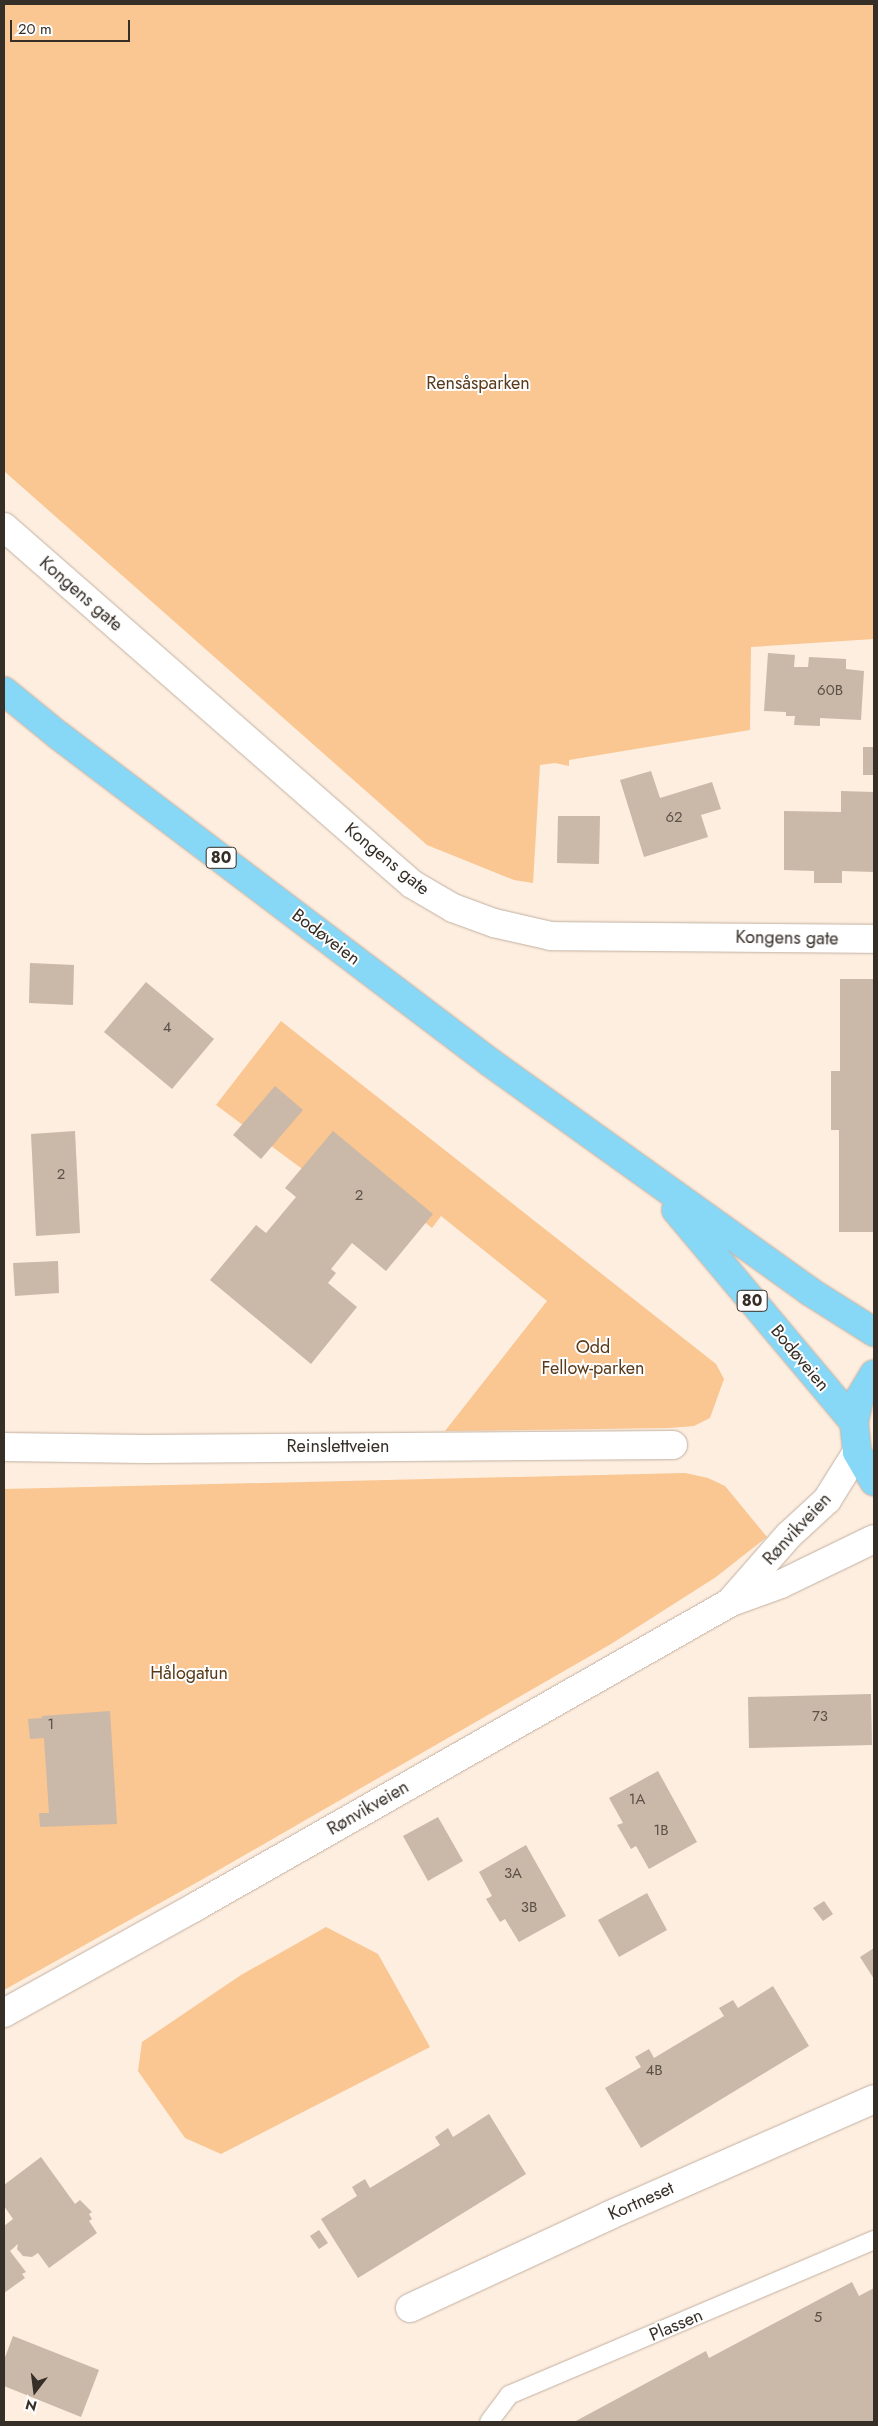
<!DOCTYPE html>
<html>
<head>
<meta charset="utf-8">
<style>
	body { margin:0 }
	#map { position:relative; width:878px; height:2426px; overflow:hidden; background:#fdeee0; font-family:Jost,sans-serif }
	div>[style] { position:absolute }
	.green>* { inset:0; background:#fac691 }
	.building>* { inset:0; background:#cab8a8 }
	.roads { filter:drop-shadow(0 0 1px #c2b0a0) drop-shadow(0 0 1px #c2b0a0) }
	.lane>* { height:18px; margin:-9px; padding:0 9px; transform-origin:9px; border-radius:9px; background:#fff }
	.street>* { height:28px; margin:-14px; padding:0 14px; transform-origin:14px; border-radius:14px; background:#fff }
	.secondary>* { height:28px; margin:-14px; padding:0 14px; transform-origin:14px; border-radius:14px; background:#fff }
	.highway>* { height:28px; margin:-14px; padding:0 14px; transform-origin:14px; border-radius:14px; background:#87d7f7 }
	span { translate:-50% -50%; white-space:nowrap; text-align:center; line-height:1.15; -webkit-text-stroke:4px #fefefe; paint-order:stroke }
	.number-label { font-size:15px; color:#5b5148 }
	.number-label span { -webkit-text-stroke-width:0 }
	.shield-label span { padding:1px 4px; background:#fefefe; border:1px solid; border-radius:4px; -webkit-text-stroke-width:0 }
	.shield-label { font-size:16px; color:#362f28; font-weight:700 }
	.park-label { font-size:18px; color:#593b1a }
	.street-label { font-size:18px; color:#362f28 }
	.frame { position:absolute; inset:0; border:5px solid #362f28; pointer-events:none }
	.north { position:absolute; left:10px; top:2366px; width:50px; height:50px; -webkit-text-stroke:4px #fefefe; paint-order:stroke; rotate:195deg; font-size:14px; font-weight:700; line-height:20px; text-align:center; color:#362f28 }
	.north::after { content:''; display:block; margin:auto; width:18px; height:22px; background:#362f28; clip-path:polygon(50% 0,100% 100%,50% 72%,0 100%) }
	.scale { position:absolute; left:10px; top:20px; width:120px; height:22px; box-sizing:border-box; border:2px solid #362f28; border-top:0; padding-left:6px; font-size:15px; line-height:18px; white-space:nowrap; color:#362f28; -webkit-text-stroke:4px #fefefe; paint-order:stroke }
</style>
</head>
<body>
<div id="map">
	<div class="green">
		<div style="clip-path:polygon(4px 4px,874px 4px,874px 639px,751px 647px,750px 730px,569px 760px,569px 766px,555px 763px,540px 765px,533px 883px,514px 880px,427px 845px,4px 471px)"></div>
		<div style="clip-path:polygon(281px 1021px,716px 1364px,724px 1379px,710px 1418px,694px 1426px,669px 1428px,445px 1431px,547px 1301px,441px 1216px,432px 1228px,331px 1147px,309px 1174px,216px 1105px)"></div>
		<div style="clip-path:polygon(685px 1473px,708px 1478px,725px 1486px,767px 1537px,716px 1577px,611px 1644px,203px 1879px,4px 1990px,4px 1489px)"></div>
		<div style="clip-path:polygon(326px 1927px,378px 1954px,430px 2047px,221px 2154px,185px 2138px,138px 2071px,142px 2042px,241px 1975px)"></div>
	</div>
	<div class="building">
		<div style="clip-path:polygon(768px 653px,795px 655px,794px 667px,808px 667px,809px 657px,846px 659px,846px 669px,864px 671px,861px 720px,820px 718px,820px 726px,794px 725px,795px 716px,786px 716px,786px 712px,764px 711px)"></div>
		<div style="clip-path:polygon(863px 747px,874px 747px,874px 775px,863px 775px)"></div>
		<div style="clip-path:polygon(651px 771px,660px 798px,712px 782px,721px 809px,701px 815px,708px 837px,644px 857px,620px 780px)"></div>
		<div style="clip-path:polygon(841px 791px,874px 792px,874px 872px,842px 871px,842px 883px,814px 883px,814px 871px,784px 870px,784px 811px,841px 812px)"></div>
		<div style="clip-path:polygon(558px 816px,600px 816px,599px 864px,557px 863px)"></div>
		<div style="clip-path:polygon(30px 963px,74px 965px,73px 1005px,29px 1003px)"></div>
		<div style="clip-path:polygon(840px 979px,874px 979px,874px 1232px,839px 1232px,839px 1130px,831px 1130px,831px 1071px,840px 1071px)"></div>
		<div style="clip-path:polygon(146px 982px,214px 1039px,172px 1089px,104px 1032px)"></div>
		<div style="clip-path:polygon(275px 1086px,303px 1110px,261px 1159px,233px 1135px)"></div>
		<div style="clip-path:polygon(75px 1131px,80px 1233px,36px 1236px,31px 1134px)"></div>
		<div style="clip-path:polygon(333px 1131px,433px 1214px,386px 1271px,352px 1243px,331px 1269px,336px 1273px,328px 1283px,357px 1307px,311px 1364px,210px 1280px,256px 1225px,266px 1233px,296px 1197px,285px 1188px)"></div>
		<div style="clip-path:polygon(58px 1261px,59px 1293px,15px 1296px,13px 1263px)"></div>
		<div style="clip-path:polygon(871px 1694px,872px 1745px,749px 1748px,748px 1697px)"></div>
		<div style="clip-path:polygon(110px 1711px,117px 1824px,40px 1827px,39px 1813px,49px 1813px,44px 1738px,30px 1739px,28px 1719px,42px 1718px,42px 1716px)"></div>
		<div style="clip-path:polygon(658px 1771px,697px 1842px,649px 1869px,636px 1846px,631px 1849px,617px 1825px,623px 1823px,609px 1798px)"></div>
		<div style="clip-path:polygon(438px 1817px,463px 1861px,428px 1881px,403px 1836px)"></div>
		<div style="clip-path:polygon(526px 1845px,566px 1916px,519px 1942px,505px 1919px,500px 1922px,486px 1899px,492px 1896px,479px 1872px)"></div>
		<div style="clip-path:polygon(647px 1893px,667px 1930px,619px 1957px,598px 1920px)"></div>
		<div style="clip-path:polygon(824px 1901px,833px 1914px,823px 1921px,813px 1908px)"></div>
		<div style="clip-path:polygon(874px 1948px,874px 1979px,860px 1957px)"></div>
		<div style="clip-path:polygon(773px 1986px,809px 2046px,641px 2148px,605px 2088px,641px 2067px,635px 2057px,649px 2049px,654px 2058px,724px 2016px,719px 2008px,733px 2000px,738px 2008px)"></div>
		<div style="clip-path:polygon(489px 2114px,526px 2174px,358px 2278px,321px 2219px,357px 2196px,352px 2187px,365px 2179px,370px 2188px,440px 2145px,435px 2137px,448px 2128px,453px 2137px)"></div>
		<div style="clip-path:polygon(41px 2157px,75px 2204px,80px 2200px,92px 2212px,89px 2214px,92px 2219px,89px 2221px,97px 2233px,49px 2268px,38px 2253px,32px 2257px,23px 2256px,17px 2249px,18px 2244px,10px 2251px,26px 2272px,22px 2274px,25px 2278px,4px 2293px,4px 2226px,13px 2219px,4px 2206px,4px 2185px)"></div>
		<div style="clip-path:polygon(319px 2230px,328px 2243px,319px 2249px,310px 2236px)"></div>
		<div style="clip-path:polygon(852px 2282px,859px 2296px,874px 2288px,874px 2422px,574px 2422px,706px 2351px,709px 2358px)"></div>
		<div style="clip-path:polygon(13px 2336px,99px 2370px,81px 2417px,4px 2386px,4px 2360px)"></div>
	</div>
	<div class="roads">
		<div class="lane">
			<div style="left:489px;top:2422px;width:34px;rotate:-53deg"></div>
			<div style="left:509px;top:2395px;width:397px;rotate:-23deg"></div>
		</div>
		<div class="street">
			<div style="left:4px;top:527px;width:481px;rotate:41.2deg"></div>
			<div style="left:366px;top:844px;width:61px;rotate:41deg"></div>
			<div style="left:412px;top:884px;width:48px;rotate:30.3deg"></div>
			<div style="left:453px;top:908px;width:44px;rotate:20.1deg"></div>
			<div style="left:494px;top:923px;width:58px;rotate:12.8deg"></div>
			<div style="left:551px;top:936px;width:323px;rotate:0.5deg"></div>
			<div style="left:4px;top:1447px;width:140px;rotate:0.8deg"></div>
			<div style="left:144px;top:1449px;width:529px;rotate:-0.43deg"></div>
			<div style="left:410px;top:2308px;width:221px;rotate:-24.9deg"></div>
			<div style="left:610px;top:2215px;width:288px;rotate:-23.7deg"></div>
		</div>
		<div class="secondary">
			<div style="left:732px;top:1600px;width:86px;rotate:-48.8deg"></div>
			<div style="left:789px;top:1535px;width:52px;rotate:-42.6deg"></div>
			<div style="left:827px;top:1500px;width:57px;rotate:-58deg"></div>
			<div style="left:4px;top:2013px;width:218px;rotate:-29deg"></div>
			<div style="left:195px;top:1907px;width:617px;rotate:-29.64deg"></div>
			<div style="left:731px;top:1602px;width:53px;rotate:-19.8deg"></div>
			<div style="left:781px;top:1584px;width:103px;rotate:-25.8deg"></div>
		</div>
		<div class="highway">
			<div style="left:4px;top:691px;width:70px;rotate:39.2deg"></div>
			<div style="left:58px;top:735px;width:543px;rotate:37.14deg"></div>
			<div style="left:491px;top:1063px;width:391px;rotate:35.6deg"></div>
			<div style="left:809px;top:1291px;width:77px;rotate:32.2deg"></div>
			<div style="left:676px;top:1210px;width:277px;rotate:50deg"></div>
			<div style="left:874px;top:1374px;width:29px;rotate:121deg"></div>
			<div style="left:859px;top:1399px;width:24px;rotate:102deg"></div>
			<div style="left:854px;top:1422px;width:30px;rotate:84deg"></div>
			<div style="left:857px;top:1452px;width:34px;rotate:60deg"></div>
		</div>
	</div>
	<div class="number-label">
		<span style="left:830px;top:691px">60B</span>
		<span style="left:674px;top:818px">62</span>
		<span style="left:167px;top:1028px">4</span>
		<span style="left:61px;top:1175px">2</span>
		<span style="left:359px;top:1196px">2</span>
		<span style="left:820px;top:1717px">73</span>
		<span style="left:51px;top:1725px">1</span>
		<span style="left:637px;top:1800px">1A</span>
		<span style="left:661px;top:1831px">1B</span>
		<span style="left:513px;top:1874px">3A</span>
		<span style="left:529px;top:1908px">3B</span>
		<span style="left:654px;top:2071px">4B</span>
		<span style="left:818px;top:2318px">5</span>
	</div>
	<div class="shield-label">
		<span style="left:221px;top:858px">80</span>
		<span style="left:752px;top:1301px">80</span>
	</div>
	<div class="park-label">
		<span style="left:478px;top:383px">Rensåsparken</span>
		<span style="left:593px;top:1358px">Odd<br>Fellow-parken</span>
		<span style="left:189px;top:1673px">Hålogatun</span>
	</div>
	<div class="street-label">
		<span style="left:81px;top:594px;rotate:41deg">Kongens gate</span>
		<span style="left:387px;top:859px;rotate:39deg">Kongens gate</span>
		<span style="left:326px;top:937px;rotate:37deg">Bodøveien</span>
		<span style="left:787px;top:938px;rotate:1deg">Kongens gate</span>
		<span style="left:800px;top:1358px;rotate:50deg">Bodøveien</span>
		<span style="left:338px;top:1446px">Reinslettveien</span>
		<span style="left:797px;top:1529px;rotate:-47deg">Rønvikveien</span>
		<span style="left:368px;top:1808px;rotate:-30deg">Rønvikveien</span>
		<span style="left:641px;top:2201px;rotate:-24deg">Kortneset</span>
		<span style="left:676px;top:2325px;rotate:-23deg">Plassen</span>
	</div>
	<div class="frame"></div>
	<div class="north">N</div>
	<div class="scale">20 m</div>
</div>
</body>
</html>
